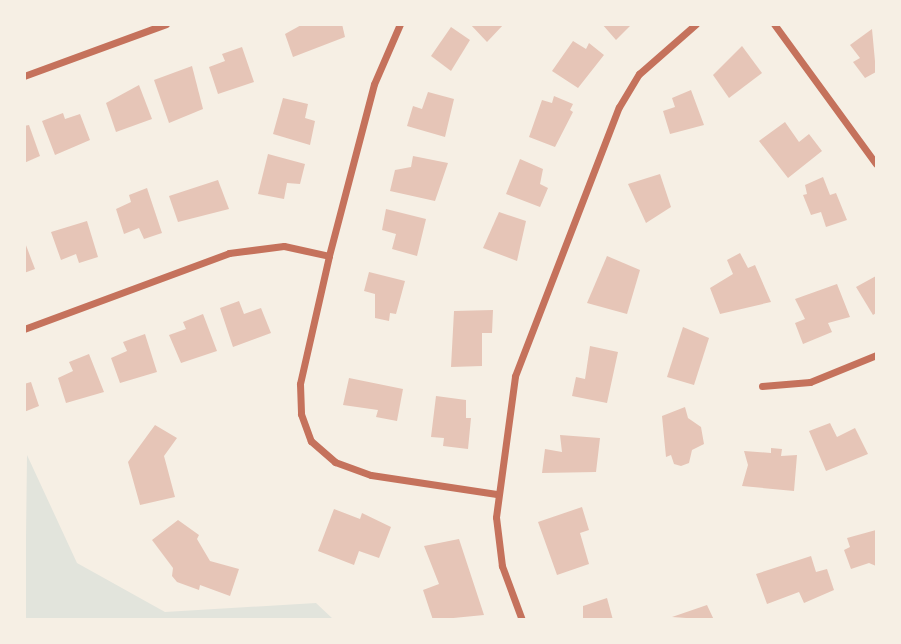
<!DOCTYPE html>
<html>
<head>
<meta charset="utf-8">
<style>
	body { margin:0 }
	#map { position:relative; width:901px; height:644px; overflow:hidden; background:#f6efe4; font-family:Lora,serif }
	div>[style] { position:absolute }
	.green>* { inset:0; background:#e2e4dc }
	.building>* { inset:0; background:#e6c5b7 }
	.minor>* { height:7px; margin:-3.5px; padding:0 3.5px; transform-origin:3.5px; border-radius:3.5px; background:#c5725c }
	span { translate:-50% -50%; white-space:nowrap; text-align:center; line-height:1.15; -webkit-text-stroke:7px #f6efe4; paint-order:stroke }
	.frame { position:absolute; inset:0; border:26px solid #f6efe4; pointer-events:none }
</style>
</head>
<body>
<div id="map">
	<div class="green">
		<div style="clip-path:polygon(27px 455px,77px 563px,165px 612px,316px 603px,333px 619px,25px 619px)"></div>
	</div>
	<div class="building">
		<div style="clip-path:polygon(303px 24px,342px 24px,345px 37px,293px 57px,285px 34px)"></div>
		<div style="clip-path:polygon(470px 24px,504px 24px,487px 42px)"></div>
		<div style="clip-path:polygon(602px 24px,632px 24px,616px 40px)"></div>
		<div style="clip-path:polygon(451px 27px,470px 40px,451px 71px,431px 56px)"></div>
		<div style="clip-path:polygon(872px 29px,876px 72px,865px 78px,853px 62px,860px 58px,850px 45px)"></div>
		<div style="clip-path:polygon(573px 41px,586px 49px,589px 43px,604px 55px,578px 88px,552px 71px)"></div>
		<div style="clip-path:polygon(742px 46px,762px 73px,729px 98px,713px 75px)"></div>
		<div style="clip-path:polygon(242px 47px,254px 82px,218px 94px,209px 67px,225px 61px,222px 54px)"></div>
		<div style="clip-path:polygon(192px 66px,203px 109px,169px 123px,154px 80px)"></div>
		<div style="clip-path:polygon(139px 85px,152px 119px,116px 132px,106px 103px)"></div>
		<div style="clip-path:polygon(691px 90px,704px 125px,670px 134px,663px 111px,675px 107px,672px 98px)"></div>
		<div style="clip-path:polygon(428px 92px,454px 99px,445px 137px,407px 126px,413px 106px,422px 109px)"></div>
		<div style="clip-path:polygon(554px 96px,573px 104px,570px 110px,573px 112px,555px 147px,529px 137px,542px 100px,552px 103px)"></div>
		<div style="clip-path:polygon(283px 98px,308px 104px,305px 118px,315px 121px,310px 145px,273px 134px)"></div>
		<div style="clip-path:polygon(63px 113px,65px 119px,80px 114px,90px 140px,55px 155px,42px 121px)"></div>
		<div style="clip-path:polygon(785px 122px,799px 142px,809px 134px,822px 151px,788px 178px,759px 141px)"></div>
		<div style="clip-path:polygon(29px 125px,40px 156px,24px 163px,24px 126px)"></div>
		<div style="clip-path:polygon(268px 154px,305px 164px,300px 184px,287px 183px,284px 199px,258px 194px)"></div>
		<div style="clip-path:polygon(413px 156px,448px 163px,435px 201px,390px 191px,395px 170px,411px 167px)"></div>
		<div style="clip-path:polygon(520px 159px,543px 169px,540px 184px,548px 188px,540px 207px,506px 194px)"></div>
		<div style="clip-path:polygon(660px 174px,671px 207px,646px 223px,628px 184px)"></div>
		<div style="clip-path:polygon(823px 177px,830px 195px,836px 193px,847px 220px,826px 227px,821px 212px,811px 215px,803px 195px,807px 194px,805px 185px)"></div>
		<div style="clip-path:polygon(218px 180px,229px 209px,178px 222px,169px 196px)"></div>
		<div style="clip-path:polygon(147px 188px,162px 233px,144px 239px,139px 228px,124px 234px,116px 209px,131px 202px,129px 195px)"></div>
		<div style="clip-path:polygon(386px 209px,426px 219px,417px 256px,392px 249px,396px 234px,382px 230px)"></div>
		<div style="clip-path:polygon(499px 212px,526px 221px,517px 261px,483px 248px)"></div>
		<div style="clip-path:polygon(87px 221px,98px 257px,79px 263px,76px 254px,61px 260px,51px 232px)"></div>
		<div style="clip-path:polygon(24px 240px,35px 269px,24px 273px)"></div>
		<div style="clip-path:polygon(740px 253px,748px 268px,755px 265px,771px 302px,720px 314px,710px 288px,733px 274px,727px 260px)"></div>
		<div style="clip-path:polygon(607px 256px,640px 270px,627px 314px,587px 303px)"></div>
		<div style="clip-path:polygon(369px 272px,405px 281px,396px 314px,390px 313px,389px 321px,375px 318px,375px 294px,364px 291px)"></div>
		<div style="clip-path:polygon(876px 276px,876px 313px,873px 315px,856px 287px)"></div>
		<div style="clip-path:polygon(837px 284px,850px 317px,828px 323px,832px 332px,803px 344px,795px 323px,805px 319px,795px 299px)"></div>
		<div style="clip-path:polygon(239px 301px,244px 314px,261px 308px,271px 333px,233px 347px,220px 308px)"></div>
		<div style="clip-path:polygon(493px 310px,492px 333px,482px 333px,482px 366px,451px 367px,454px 311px)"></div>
		<div style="clip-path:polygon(203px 314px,217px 351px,181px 363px,169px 335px,186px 329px,183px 322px)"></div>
		<div style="clip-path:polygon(683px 327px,709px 338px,694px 385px,667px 377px)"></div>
		<div style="clip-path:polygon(145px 334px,157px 372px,120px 383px,111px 358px,127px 351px,123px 342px)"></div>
		<div style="clip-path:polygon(590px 346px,618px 352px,607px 403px,572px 396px,576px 377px,585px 379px)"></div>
		<div style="clip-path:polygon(89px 354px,104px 392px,66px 403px,58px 378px,73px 371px,69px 362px)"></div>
		<div style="clip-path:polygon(349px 378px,403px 389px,397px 421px,376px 417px,378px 410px,343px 405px)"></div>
		<div style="clip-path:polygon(31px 382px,39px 406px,24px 412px,24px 384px)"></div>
		<div style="clip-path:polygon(436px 396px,466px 400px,466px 418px,471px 418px,468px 449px,443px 446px,444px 438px,431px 437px)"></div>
		<div style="clip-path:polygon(685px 407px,688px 418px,701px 427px,704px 444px,692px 450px,689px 463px,681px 466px,674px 464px,671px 455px,666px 457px,662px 416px)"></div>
		<div style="clip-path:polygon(830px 423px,837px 437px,855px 428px,868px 454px,826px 471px,809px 431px)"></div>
		<div style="clip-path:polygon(155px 425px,177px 438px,164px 456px,175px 497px,140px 505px,128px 462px)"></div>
		<div style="clip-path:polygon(560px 435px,600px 438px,596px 472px,542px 473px,545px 449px,562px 452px)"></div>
		<div style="clip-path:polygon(771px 448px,782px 449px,781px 456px,797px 455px,794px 491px,742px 486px,748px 465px,744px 451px,771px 453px)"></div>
		<div style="clip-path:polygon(582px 507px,589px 530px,580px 533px,589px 564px,557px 575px,538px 522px)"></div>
		<div style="clip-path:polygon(334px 509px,360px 519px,362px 513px,391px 527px,379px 558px,359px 551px,354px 565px,318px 551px)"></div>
		<div style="clip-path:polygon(178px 520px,199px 535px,197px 539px,210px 561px,239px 569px,230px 596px,200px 585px,199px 590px,177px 582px,172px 576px,173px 568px,152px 540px)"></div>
		<div style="clip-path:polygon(876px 530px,876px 566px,869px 563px,851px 569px,844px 550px,850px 547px,847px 538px)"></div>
		<div style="clip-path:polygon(459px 539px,484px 615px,433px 620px,423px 590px,439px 584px,424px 546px)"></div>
		<div style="clip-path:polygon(811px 556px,816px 572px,827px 569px,834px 590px,804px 603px,799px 592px,767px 604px,756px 574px)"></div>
		<div style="clip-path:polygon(607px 598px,613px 620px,583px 620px,583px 606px)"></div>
		<div style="clip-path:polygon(707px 605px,714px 620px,672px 617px)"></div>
	</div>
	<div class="minor">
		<div style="left:400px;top:24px;width:65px;rotate:113.4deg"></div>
		<div style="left:374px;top:84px;width:178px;rotate:104.7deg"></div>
		<div style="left:329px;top:256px;width:131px;rotate:102.8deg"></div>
		<div style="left:300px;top:384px;width:30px;rotate:88deg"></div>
		<div style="left:301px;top:414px;width:29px;rotate:70deg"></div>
		<div style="left:311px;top:441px;width:32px;rotate:41deg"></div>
		<div style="left:335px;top:462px;width:38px;rotate:20deg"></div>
		<div style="left:371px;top:475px;width:127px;rotate:8.6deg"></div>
		<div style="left:774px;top:24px;width:173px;rotate:53.9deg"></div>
		<div style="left:24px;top:76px;width:151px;rotate:-20.1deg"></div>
		<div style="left:24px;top:329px;width:219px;rotate:-20.3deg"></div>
		<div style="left:229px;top:253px;width:55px;rotate:-7.3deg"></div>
		<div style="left:284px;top:246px;width:46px;rotate:12.5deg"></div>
		<div style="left:762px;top:386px;width:48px;rotate:-4.8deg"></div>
		<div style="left:810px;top:382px;width:71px;rotate:-22.2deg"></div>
		<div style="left:522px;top:620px;width:58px;rotate:-110.3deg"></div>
		<div style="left:502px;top:566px;width:49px;rotate:-97deg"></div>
		<div style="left:496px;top:517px;width:142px;rotate:-82.3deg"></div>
		<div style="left:515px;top:376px;width:288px;rotate:-68.9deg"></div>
		<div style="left:619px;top:107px;width:39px;rotate:-59deg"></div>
		<div style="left:639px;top:74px;width:76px;rotate:-41.3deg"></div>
	</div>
	<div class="frame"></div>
</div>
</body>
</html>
